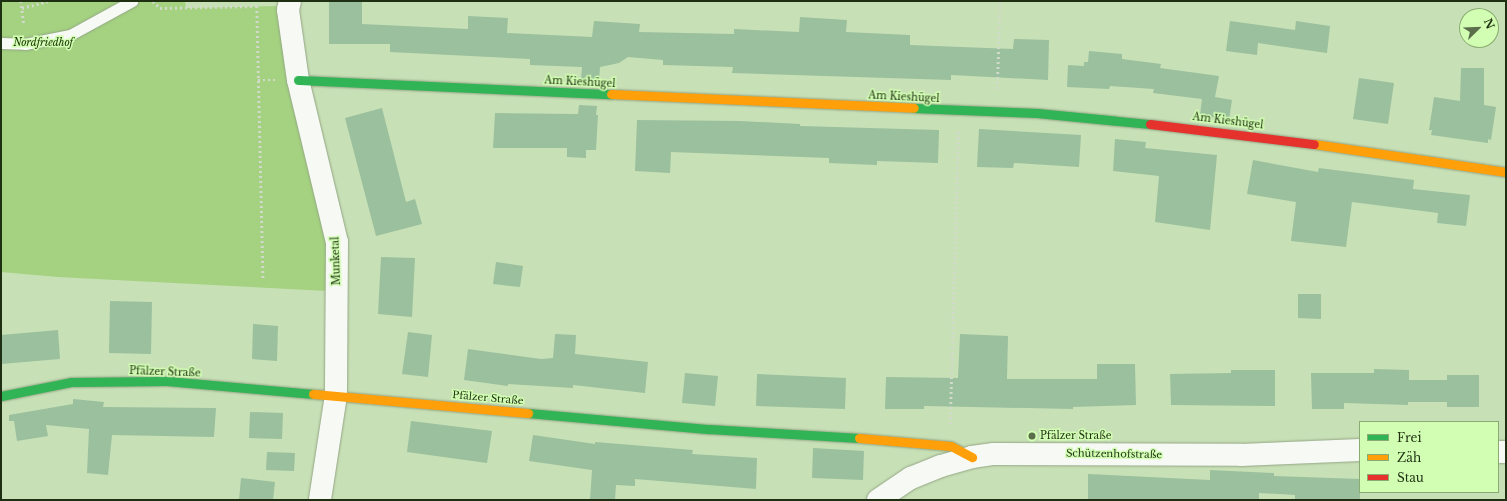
<!DOCTYPE html>
<html>
<head>
<meta charset="utf-8">
<style>
	body { margin:0 }
	#map { position:relative; width:1507px; height:501px; overflow:hidden; background:#c8e0b6; font-family:"Libre Baskerville",serif }
	div>[style] { position:absolute }
	.green>* { inset:0; background:#a4d280 }
	.building>* { inset:0; background:#9ac09d }
	.path>* { height:2.5px; margin-top:-1.25px; transform-origin:0; background:repeating-linear-gradient(90deg,#d2dacc 0 2px,transparent 0 5px) }
	.roads { filter:drop-shadow(0 0 1px #94a686) drop-shadow(0 0 1px #94a686) }
	.lane>* { height:11px; margin:-5.5px; padding:0 5.5px; transform-origin:5.5px; border-radius:5.5px; background:#f7faf4 }
	.street>* { height:22px; margin:-11px; padding:0 11px; transform-origin:11px; border-radius:11px; background:#f7faf4 }
	.fast>* { height:9px; margin:-4.5px; padding:0 4.5px; transform-origin:4.5px; border-radius:4.5px; background:#30b455 }
	.slow>* { height:9px; margin:-4.5px; padding:0 4.5px; transform-origin:4.5px; border-radius:4.5px; background:#ff9f0a }
	.jam>* { height:9px; margin:-4.5px; padding:0 4.5px; transform-origin:4.5px; border-radius:4.5px; background:#e5322d }
	.dots>* { width:11px; height:11px; translate:-50% -50%; box-sizing:border-box; border:2px solid #d1feb2; border-radius:50% }
	span { translate:-50% -50%; white-space:nowrap; text-align:center; line-height:1.15; -webkit-text-stroke:3px #d1feb2; paint-order:stroke }
	.park-label { font-size:10px; color:#183101; font-style:italic }
	.street-label { font-size:10px; color:#1f3012 }
	.poi-label { font-size:10px; color:#1f3012 }
	.left { translate:0 -50%; text-align:left }
	.frame { position:absolute; inset:0; border:2px solid #1f3012; pointer-events:none }
	.legend { position:absolute; left:1359px; top:421px; width:140px; height:72px; box-sizing:border-box; background:#d1feb2; border:1px solid #8aac72; margin:0; padding:5px 7px; list-style:none; font-size:12px; color:#1f3012 }
	.legend li { display:flex; align-items:center; gap:8px; height:20px }
	.legend b { width:20px; border:1px solid #8aac72 }
	.north { position:absolute; left:1459px; top:8px; width:40px; height:40px; box-sizing:border-box; background:#d1feb2; border:1px solid #8aac72; border-radius:50%; rotate:67deg; font-size:11px; font-weight:700; line-height:16px; text-align:center; color:#1f3012 }
	.north::after { content:''; display:block; margin:auto; width:14px; height:18px; background:#5a6e4b; clip-path:polygon(50% 0,100% 100%,50% 72%,0 100%) }
</style>
</head>
<body>
<div id="map">
	<div class="green">
		<div style="clip-path:polygon(1px 1px,185px 1px,186px 8px,280px 6px,290px 92px,328px 248px,328px 291px,58px 277px,1px 272px)"></div>
	</div>
	<div class="building">
		<div style="clip-path:polygon(329px 1px,362px 1px,362px 24px,468px 29px,468px 16px,508px 18px,507px 33px,592px 37px,594px 21px,640px 24px,639px 32px,734px 34px,734px 29px,799px 32px,800px 17px,847px 20px,846px 32px,910px 35px,910px 45px,1013px 49px,1014px 39px,1049px 40px,1048px 80px,951px 75px,951px 80px,732px 73px,733px 67px,663px 65px,663px 60px,628px 57px,619px 63px,600px 67px,599px 81px,581px 80px,582px 67px,530px 65px,530px 59px,390px 52px,390px 44px,329px 44px)"></div>
		<div style="clip-path:polygon(1230px 21px,1295px 30px,1296px 21px,1330px 26px,1327px 53px,1258px 43px,1257px 55px,1226px 51px)"></div>
		<div style="clip-path:polygon(1089px 51px,1122px 54px,1122px 59px,1161px 64px,1160px 68px,1219px 76px,1215px 97px,1232px 100px,1229px 120px,1200px 115px,1202px 99px,1153px 93px,1154px 89px,1110px 86px,1109px 89px,1067px 87px,1068px 65px,1084px 66px,1084px 62px,1088px 62px)"></div>
		<div style="clip-path:polygon(1461px 68px,1484px 68px,1484px 105px,1496px 107px,1491px 140px,1488px 139px,1488px 143px,1431px 135px,1432px 130px,1429px 130px,1434px 97px,1460px 101px)"></div>
		<div style="clip-path:polygon(1359px 78px,1394px 83px,1388px 124px,1353px 119px)"></div>
		<div style="clip-path:polygon(579px 105px,597px 106px,596px 115px,598px 115px,596px 150px,586px 150px,586px 158px,567px 157px,567px 148px,493px 148px,495px 113px,578px 114px)"></div>
		<div style="clip-path:polygon(382px 108px,406px 202px,415px 199px,422px 224px,376px 236px,345px 118px)"></div>
		<div style="clip-path:polygon(637px 120px,740px 121px,800px 124px,800px 126px,939px 130px,938px 163px,877px 161px,877px 165px,829px 163px,829px 158px,671px 152px,670px 173px,635px 171px)"></div>
		<div style="clip-path:polygon(979px 129px,1081px 135px,1079px 167px,1014px 163px,1013px 168px,977px 167px)"></div>
		<div style="clip-path:polygon(1115px 139px,1146px 142px,1145px 148px,1217px 155px,1210px 230px,1155px 222px,1159px 176px,1113px 171px)"></div>
		<div style="clip-path:polygon(1253px 160px,1318px 172px,1319px 168px,1414px 180px,1413px 189px,1470px 195px,1466px 226px,1437px 223px,1438px 213px,1352px 202px,1346px 247px,1291px 241px,1296px 202px,1247px 194px)"></div>
		<div style="clip-path:polygon(381px 257px,415px 258px,412px 317px,378px 314px)"></div>
		<div style="clip-path:polygon(496px 262px,523px 266px,520px 287px,493px 284px)"></div>
		<div style="clip-path:polygon(1298px 294px,1321px 294px,1321px 319px,1298px 318px)"></div>
		<div style="clip-path:polygon(110px 301px,152px 302px,151px 354px,109px 353px)"></div>
		<div style="clip-path:polygon(253px 324px,278px 326px,277px 361px,252px 359px)"></div>
		<div style="clip-path:polygon(58px 330px,60px 359px,1px 364px,1px 335px)"></div>
		<div style="clip-path:polygon(408px 332px,432px 335px,428px 377px,402px 374px)"></div>
		<div style="clip-path:polygon(555px 334px,576px 335px,575px 354px,648px 362px,645px 393px,573px 385px,573px 388px,508px 384px,508px 386px,464px 380px,468px 349px,541px 359px,553px 358px)"></div>
		<div style="clip-path:polygon(960px 334px,1008px 336px,1007px 379px,1097px 379px,1097px 364px,1135px 364px,1136px 405px,1073px 407px,1073px 409px,924px 406px,924px 409px,885px 409px,886px 377px,958px 378px)"></div>
		<div style="clip-path:polygon(1374px 369px,1409px 370px,1409px 380px,1447px 380px,1447px 375px,1479px 375px,1479px 407px,1447px 407px,1447px 402px,1408px 402px,1408px 405px,1344px 403px,1344px 409px,1312px 409px,1311px 373px,1374px 373px)"></div>
		<div style="clip-path:polygon(1231px 370px,1275px 370px,1275px 406px,1171px 405px,1170px 374px,1231px 373px)"></div>
		<div style="clip-path:polygon(685px 373px,718px 376px,715px 406px,682px 403px)"></div>
		<div style="clip-path:polygon(757px 374px,846px 378px,845px 409px,756px 406px)"></div>
		<div style="clip-path:polygon(73px 399px,104px 402px,103px 407px,216px 408px,214px 437px,112px 435px,108px 475px,87px 473px,89px 429px,46px 425px,48px 436px,17px 441px,14px 421px,9px 421px,9px 415px,73px 404px)"></div>
		<div style="clip-path:polygon(250px 412px,283px 413px,282px 439px,249px 438px)"></div>
		<div style="clip-path:polygon(411px 421px,492px 431px,487px 463px,407px 452px)"></div>
		<div style="clip-path:polygon(533px 435px,595px 444px,595px 442px,693px 450px,692px 454px,757px 458px,756px 489px,635px 479px,635px 486px,616px 485px,615px 500px,590px 500px,592px 470px,529px 461px)"></div>
		<div style="clip-path:polygon(813px 448px,864px 451px,863px 480px,812px 478px)"></div>
		<div style="clip-path:polygon(267px 452px,295px 453px,294px 471px,266px 470px)"></div>
		<div style="clip-path:polygon(1210px 470px,1274px 473px,1274px 476px,1360px 479px,1360px 500px,1295px 500px,1295px 495px,1259px 493px,1259px 500px,1088px 500px,1088px 474px,1210px 480px)"></div>
		<div style="clip-path:polygon(241px 478px,275px 482px,273px 500px,239px 500px)"></div>
	</div>
	<div class="path">
		<div style="left:21px;top:1px;width:25px;rotate:83deg"></div>
		<div style="left:153px;top:1px;width:10px;rotate:45deg"></div>
		<div style="left:160px;top:8px;width:97px;rotate:-1.2deg"></div>
		<div style="left:257px;top:6px;width:272px;rotate:88.7deg"></div>
		<div style="left:22px;top:8px;width:27px;rotate:-15deg"></div>
		<div style="left:258px;top:80px;width:17px"></div>
		<div style="left:997px;top:89px;width:88px;rotate:-88deg"></div>
		<div style="left:950px;top:424px;width:293px;rotate:-88.4deg"></div>
	</div>
	<div class="roads">
		<div class="lane">
			<div style="left:1px;top:43px;width:24px;rotate:2deg"></div>
			<div style="left:25px;top:44px;width:46px;rotate:-11.3deg"></div>
			<div style="left:70px;top:35px;width:71px;rotate:-28.7deg"></div>
		</div>
		<div class="street">
			<div style="left:290px;top:1px;width:9px;rotate:103deg"></div>
			<div style="left:288px;top:10px;width:71px;rotate:81.9deg"></div>
			<div style="left:298px;top:80px;width:167px;rotate:76.5deg"></div>
			<div style="left:337px;top:242px;width:153px;rotate:90.4deg"></div>
			<div style="left:336px;top:395px;width:106px;rotate:98.7deg"></div>
			<div style="left:1498px;top:452px;width:8px"></div>
			<div style="left:878px;top:500px;width:40px;rotate:-34deg"></div>
			<div style="left:911px;top:478px;width:32px;rotate:-22deg"></div>
			<div style="left:941px;top:466px;width:32px;rotate:-16deg"></div>
			<div style="left:972px;top:457px;width:22px;rotate:-8deg"></div>
			<div style="left:994px;top:454px;width:247px;rotate:0.2deg"></div>
			<div style="left:1241px;top:455px;width:119px;rotate:-2.4deg"></div>
		</div>
		<div class="fast">
			<div style="left:298px;top:80px;width:313px;rotate:2.6deg"></div>
			<div style="left:914px;top:108px;width:123px;rotate:2.3deg"></div>
			<div style="left:1037px;top:113px;width:114px;rotate:5.6deg"></div>
			<div style="left:1px;top:396px;width:71px;rotate:-11.3deg"></div>
			<div style="left:71px;top:382px;width:96px;rotate:-0.6deg"></div>
			<div style="left:167px;top:381px;width:147px;rotate:5.1deg"></div>
			<div style="left:528px;top:413px;width:182px;rotate:5.1deg"></div>
			<div style="left:709px;top:429px;width:150px;rotate:3.4deg"></div>
		</div>
		<div class="slow">
			<div style="left:611px;top:94px;width:303px;rotate:2.6deg"></div>
			<div style="left:1314px;top:144px;width:194px;rotate:8.3deg"></div>
			<div style="left:313px;top:394px;width:216px;rotate:5.1deg"></div>
			<div style="left:859px;top:438px;width:92px;rotate:5deg"></div>
			<div style="left:951px;top:446px;width:24px;rotate:28deg"></div>
		</div>
		<div class="jam">
			<div style="left:1150px;top:124px;width:165px;rotate:7deg"></div>
		</div>
	</div>
	<div class="dots">
		<div style="left:1032px;top:436px;background:#5a6e4b"></div>
	</div>
	<div class="park-label">
		<span style="left:43px;top:43px">Nordfriedhof</span>
	</div>
	<div class="street-label">
		<span style="left:580px;top:82px;rotate:3deg">Am Kieshügel</span>
		<span style="left:904px;top:97px;rotate:3deg">Am Kieshügel</span>
		<span style="left:1228px;top:121px;rotate:7deg">Am Kieshügel</span>
		<span style="left:336px;top:261px;rotate:-92deg">Munketal</span>
		<span style="left:165px;top:372px;rotate:2deg">Pfälzer Straße</span>
		<span style="left:488px;top:398px;rotate:5deg">Pfälzer Straße</span>
		<span style="left:1114px;top:454px;rotate:1deg">Schützenhofstraße</span>
	</div>
	<div class="poi-label">
		<span class="left" style="left:1040px;top:436px">Pfälzer Straße</span>
	</div>
	<div class="frame"></div>
	<ul class="legend">
	<li><b style="height:5px;background:#30b455"></b>Frei</li>
	<li><b style="height:5px;background:#ff9f0a"></b>Zäh</li>
	<li><b style="height:5px;background:#e5322d"></b>Stau</li>
	</ul>
	<div class="north">N</div>
</div>
</body>
</html>
